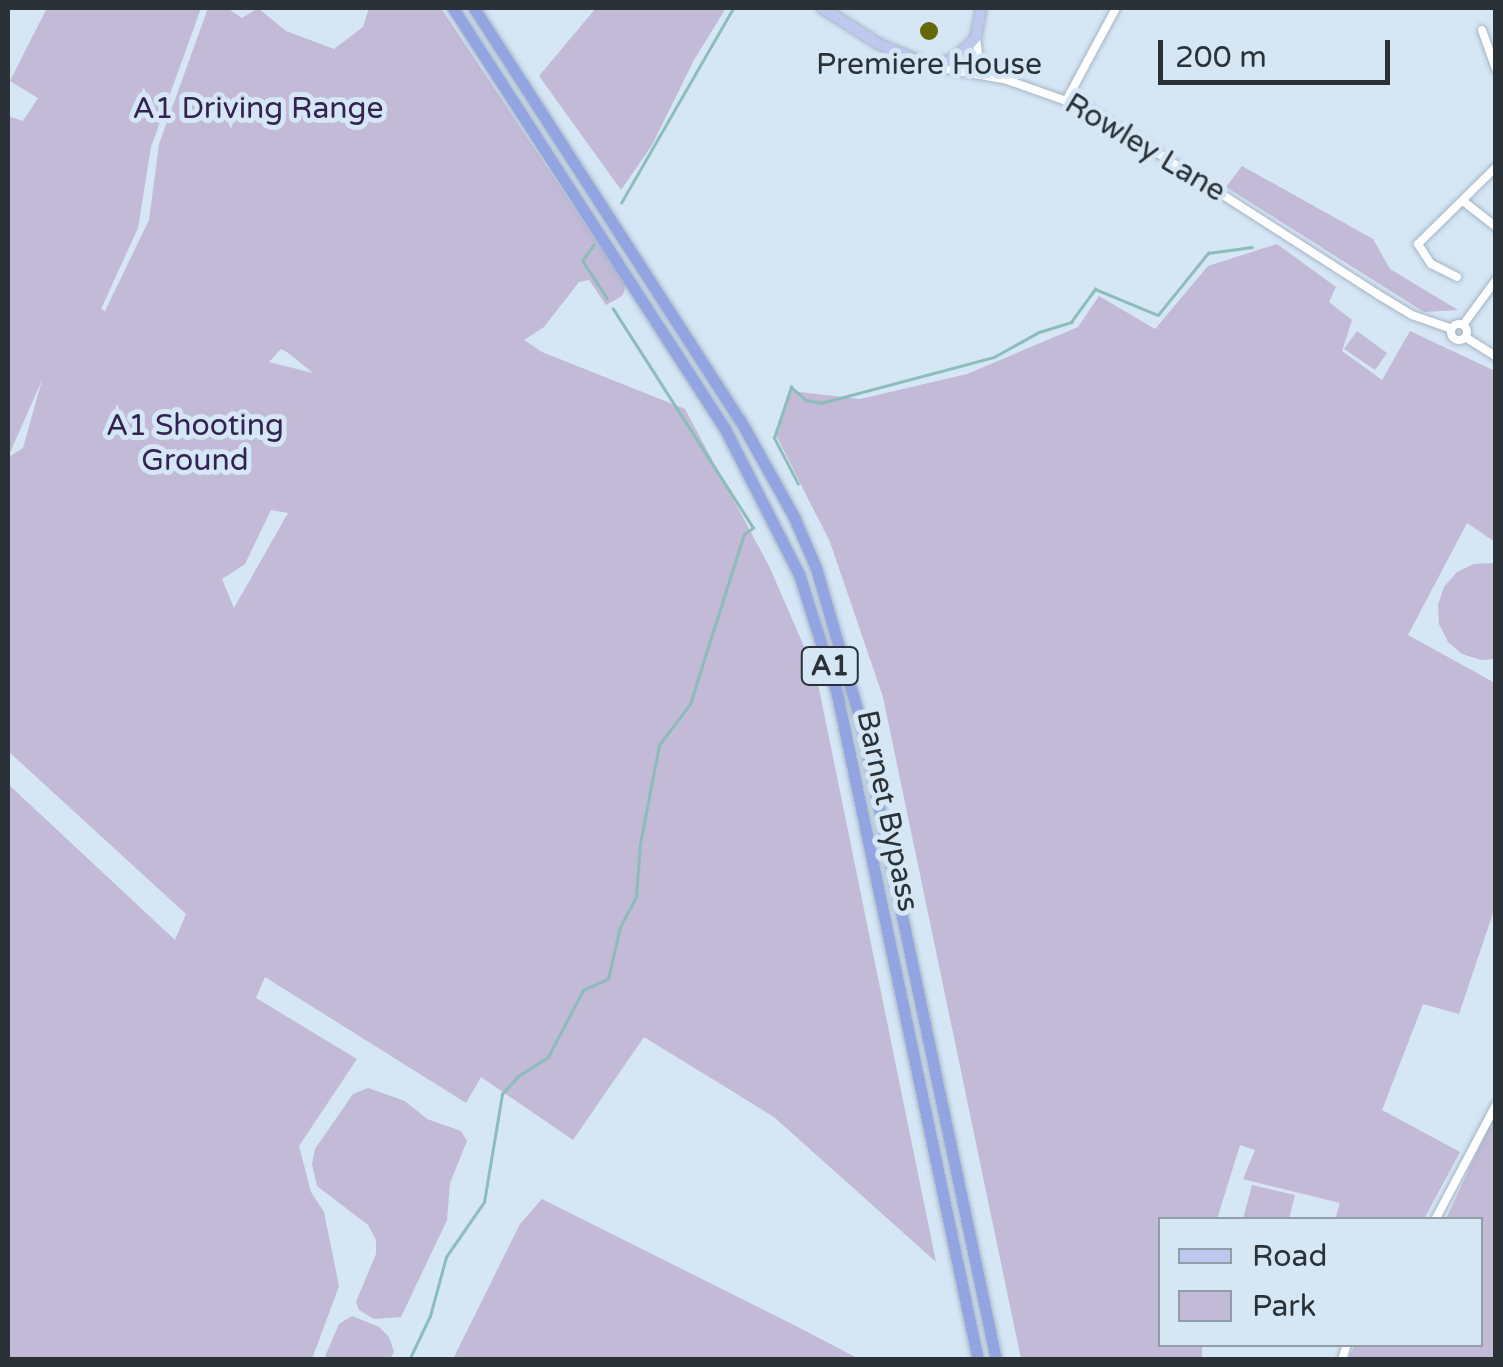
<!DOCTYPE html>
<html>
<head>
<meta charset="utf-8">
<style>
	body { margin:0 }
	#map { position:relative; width:1503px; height:1367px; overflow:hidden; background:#d5e6f5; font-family:"Varela Round",sans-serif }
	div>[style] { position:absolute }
	.green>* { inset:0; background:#c2bad6 }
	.stream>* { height:2.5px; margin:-1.25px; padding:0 1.25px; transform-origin:1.25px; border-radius:1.25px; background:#8bbdba }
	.roads { filter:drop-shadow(0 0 2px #a5b5c4) drop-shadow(0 0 2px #a5b5c4) }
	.minor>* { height:8px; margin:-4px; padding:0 4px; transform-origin:4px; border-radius:4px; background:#fff }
	.minor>.ring { margin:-4px; padding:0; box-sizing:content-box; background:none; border:8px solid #fff; border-radius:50% }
	.major>* { height:10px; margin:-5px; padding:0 5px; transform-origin:5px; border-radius:5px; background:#bec8ee }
	.highway>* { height:11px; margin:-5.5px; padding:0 5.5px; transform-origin:5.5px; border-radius:5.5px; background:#93a4e2 }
	.dots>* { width:28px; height:28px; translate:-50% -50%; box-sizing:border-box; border:5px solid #d5e6f5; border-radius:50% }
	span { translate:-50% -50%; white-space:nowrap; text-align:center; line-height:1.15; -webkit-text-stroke:10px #d5e6f5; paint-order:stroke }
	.shield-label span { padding:2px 8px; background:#d5e6f5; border:2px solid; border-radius:8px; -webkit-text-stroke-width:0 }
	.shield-label { font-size:28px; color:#2b3237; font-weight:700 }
	.poi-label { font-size:30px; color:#2b3237 }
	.park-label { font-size:30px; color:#342251 }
	.street-label { font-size:30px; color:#2b3237 }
	.frame { position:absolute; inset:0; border:10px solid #2b3237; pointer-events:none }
	.legend { position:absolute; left:1158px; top:1217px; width:325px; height:130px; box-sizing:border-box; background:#d5e6f5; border:2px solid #919ea9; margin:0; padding:12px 18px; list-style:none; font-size:30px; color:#2b3237 }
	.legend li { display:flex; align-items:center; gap:20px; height:50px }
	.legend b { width:50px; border:2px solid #919ea9 }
	.scale { position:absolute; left:1158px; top:40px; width:232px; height:45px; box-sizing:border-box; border:5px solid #2b3237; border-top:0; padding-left:12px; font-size:30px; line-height:35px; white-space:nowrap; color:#2b3237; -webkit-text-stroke:8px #d5e6f5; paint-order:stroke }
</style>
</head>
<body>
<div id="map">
	<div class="green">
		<div style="clip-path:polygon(evenodd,47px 8px,201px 8px,151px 147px,138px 228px,101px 309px,105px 311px,149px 220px,159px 144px,208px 8px,227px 8px,242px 18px,258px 8px,286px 31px,334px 49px,363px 27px,369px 8px,441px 8px,626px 286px,622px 296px,606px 305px,589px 280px,579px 282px,544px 327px,524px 340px,542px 352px,685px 409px,769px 566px,816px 674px,936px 1262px,774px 1117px,644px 1037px,573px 1140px,481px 1077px,466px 1103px,265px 977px,256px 998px,357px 1059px,299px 1146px,311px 1192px,324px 1212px,339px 1286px,312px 1359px,8px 1359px,8px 784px,175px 940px,186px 914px,8px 751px,8px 116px,23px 121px,38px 98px,10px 81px,47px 8px,281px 349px,287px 352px,313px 373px,269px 362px,281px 349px,47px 8px,42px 380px,23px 448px,10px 456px,9px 455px,42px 380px,47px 8px,271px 510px,288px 513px,234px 608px,222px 579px,245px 564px,271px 510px)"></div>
		<div style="clip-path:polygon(596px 8px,726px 8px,694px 60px,652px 145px,621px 190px,539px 76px)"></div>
		<div style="clip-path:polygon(1242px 166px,1373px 239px,1390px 269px,1458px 310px,1424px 312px,1226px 187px)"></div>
		<div style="clip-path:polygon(1277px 244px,1336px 287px,1329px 302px,1352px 320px,1342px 351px,1382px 380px,1410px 331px,1495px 371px,1495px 542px,1467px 523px,1408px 635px,1495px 683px,1495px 907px,1459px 1014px,1423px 1004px,1382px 1110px,1460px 1152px,1424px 1219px,1335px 1220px,1340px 1203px,1243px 1179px,1255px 1150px,1240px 1145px,1217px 1219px,1160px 1220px,1160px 1344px,1202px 1345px,1202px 1359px,1021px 1359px,883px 697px,830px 542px,776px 435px,791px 391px,860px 399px,967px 374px,1078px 327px,1099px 296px,1155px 329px,1208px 266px)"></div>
		<div style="clip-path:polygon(1357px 331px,1387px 353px,1375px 370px,1344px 349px)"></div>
		<div style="clip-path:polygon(1495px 563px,1495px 659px,1481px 660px,1462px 654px,1448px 642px,1439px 624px,1438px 605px,1444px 587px,1457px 572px,1474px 564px)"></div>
		<div style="clip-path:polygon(368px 1088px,405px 1101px,427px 1119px,461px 1131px,467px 1141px,450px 1183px,447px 1220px,401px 1317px,374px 1319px,359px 1310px,356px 1302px,376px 1254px,376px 1240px,368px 1225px,317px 1186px,312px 1164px,315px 1149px,353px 1094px)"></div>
		<div style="clip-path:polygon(1495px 1113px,1495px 1359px,1347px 1360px,1355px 1345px,1480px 1344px,1480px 1220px,1446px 1219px)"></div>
		<div style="clip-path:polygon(1252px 1185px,1295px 1195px,1289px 1219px,1243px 1219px)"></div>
		<div style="clip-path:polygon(542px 1199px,796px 1326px,859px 1359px,453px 1359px,520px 1224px)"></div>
		<div style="clip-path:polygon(352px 1316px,379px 1327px,389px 1337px,394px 1352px,390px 1359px,324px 1359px,339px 1324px)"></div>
	</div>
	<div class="stream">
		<div style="left:621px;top:203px;width:225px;rotate:-60.1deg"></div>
		<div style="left:594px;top:245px;width:19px;rotate:125deg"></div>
		<div style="left:583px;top:261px;width:44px;rotate:57deg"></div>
		<div style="left:798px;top:484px;width:52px;rotate:-117.6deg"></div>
		<div style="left:774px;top:438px;width:54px;rotate:-71.6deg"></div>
		<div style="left:791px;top:387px;width:20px;rotate:41deg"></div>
		<div style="left:806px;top:400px;width:15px;rotate:11deg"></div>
		<div style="left:821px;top:403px;width:179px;rotate:-14.9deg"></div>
		<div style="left:994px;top:357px;width:51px;rotate:-29.1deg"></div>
		<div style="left:1039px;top:332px;width:34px;rotate:-17deg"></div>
		<div style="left:1071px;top:322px;width:41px;rotate:-54deg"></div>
		<div style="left:1095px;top:289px;width:68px;rotate:22.4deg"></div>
		<div style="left:1158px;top:315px;width:80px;rotate:-51.1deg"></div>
		<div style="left:1208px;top:253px;width:44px;rotate:-7.8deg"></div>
		<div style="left:409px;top:1360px;width:49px;rotate:-64.5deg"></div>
		<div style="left:430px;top:1316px;width:61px;rotate:-74.8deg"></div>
		<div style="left:446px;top:1257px;width:67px;rotate:-55.4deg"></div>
		<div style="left:484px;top:1202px;width:109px;rotate:-80.5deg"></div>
		<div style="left:502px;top:1094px;width:24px;rotate:-48deg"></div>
		<div style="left:518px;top:1076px;width:36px;rotate:-32deg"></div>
		<div style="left:548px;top:1057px;width:76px;rotate:-62.4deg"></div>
		<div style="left:583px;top:990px;width:27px;rotate:-24deg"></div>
		<div style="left:608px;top:979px;width:53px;rotate:-77deg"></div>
		<div style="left:620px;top:927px;width:34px;rotate:-62deg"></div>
		<div style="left:636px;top:897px;width:53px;rotate:-85.7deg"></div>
		<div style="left:640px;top:844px;width:101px;rotate:-79.1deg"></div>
		<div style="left:659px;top:745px;width:51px;rotate:-52.9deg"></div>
		<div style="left:690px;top:704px;width:178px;rotate:-72.4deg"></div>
		<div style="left:744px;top:534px;width:11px;rotate:-34deg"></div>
		<div style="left:753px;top:528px;width:260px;rotate:-122.6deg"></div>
	</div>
	<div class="roads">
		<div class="minor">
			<div style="left:1482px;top:30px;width:41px;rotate:70.3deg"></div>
			<div style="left:976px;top:37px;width:26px;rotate:83deg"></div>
			<div style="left:979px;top:63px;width:33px;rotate:31deg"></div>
			<div style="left:931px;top:66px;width:77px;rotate:10.4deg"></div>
			<div style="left:1007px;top:80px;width:87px;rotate:19.5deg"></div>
			<div style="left:1089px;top:109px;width:342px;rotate:32.7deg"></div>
			<div style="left:1377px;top:294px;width:41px;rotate:31deg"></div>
			<div style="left:1412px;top:315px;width:42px;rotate:19.3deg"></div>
			<div style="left:1067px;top:99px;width:103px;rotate:-61.7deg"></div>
			<div style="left:1463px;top:201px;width:42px;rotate:38.2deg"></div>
			<div style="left:1457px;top:277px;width:29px;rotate:-153deg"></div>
			<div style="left:1431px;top:264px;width:24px;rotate:-123deg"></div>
			<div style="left:1418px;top:244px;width:110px;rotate:-44.6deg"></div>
			<div class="ring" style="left:1451px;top:324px;width:8px;height:8px"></div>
			<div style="left:1463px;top:325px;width:56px;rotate:-53.7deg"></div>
			<div style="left:1465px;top:337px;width:36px;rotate:32deg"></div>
			<div style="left:1435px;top:1220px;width:130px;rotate:-62.1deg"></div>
			<div style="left:1342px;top:1360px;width:17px;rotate:-73deg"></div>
		</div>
		<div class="major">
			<div style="left:822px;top:8px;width:67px;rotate:32.3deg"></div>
			<div style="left:879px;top:44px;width:54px;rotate:22.8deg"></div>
			<div style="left:929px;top:65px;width:20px;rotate:-11deg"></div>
			<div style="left:949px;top:61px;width:20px;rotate:-37deg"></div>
			<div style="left:965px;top:49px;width:16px;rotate:-47deg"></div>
			<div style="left:976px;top:37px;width:29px;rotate:-80deg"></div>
		</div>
		<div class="highway">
			<div style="left:453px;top:8px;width:501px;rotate:57.13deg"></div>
			<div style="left:725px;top:429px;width:163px;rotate:63deg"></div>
			<div style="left:799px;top:574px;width:126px;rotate:72.4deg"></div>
			<div style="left:837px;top:694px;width:681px;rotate:78.05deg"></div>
			<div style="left:474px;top:8px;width:490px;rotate:57.2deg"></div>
			<div style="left:740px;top:420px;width:111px;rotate:60.9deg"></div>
			<div style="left:794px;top:517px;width:56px;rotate:66.7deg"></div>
			<div style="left:816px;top:568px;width:161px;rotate:73.8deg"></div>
			<div style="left:861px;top:723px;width:651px;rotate:78.03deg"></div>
		</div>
	</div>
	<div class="dots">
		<div style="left:929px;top:31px;background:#656805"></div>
	</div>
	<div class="shield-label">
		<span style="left:830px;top:666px">A1</span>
	</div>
	<div class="poi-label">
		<span style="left:929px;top:65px">Premiere House</span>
	</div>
	<div class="park-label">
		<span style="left:258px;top:109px">A1 Driving Range</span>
		<span style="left:195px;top:443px">A1 Shooting<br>Ground</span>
	</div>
	<div class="street-label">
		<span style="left:1145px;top:148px;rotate:31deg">Rowley Lane</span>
		<span style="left:887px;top:811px;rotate:78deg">Barnet Bypass</span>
	</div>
	<div class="frame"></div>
	<ul class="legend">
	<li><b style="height:12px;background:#bec8ee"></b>Road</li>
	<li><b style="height:28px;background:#c2bad6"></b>Park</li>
	</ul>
	<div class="scale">200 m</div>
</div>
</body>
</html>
